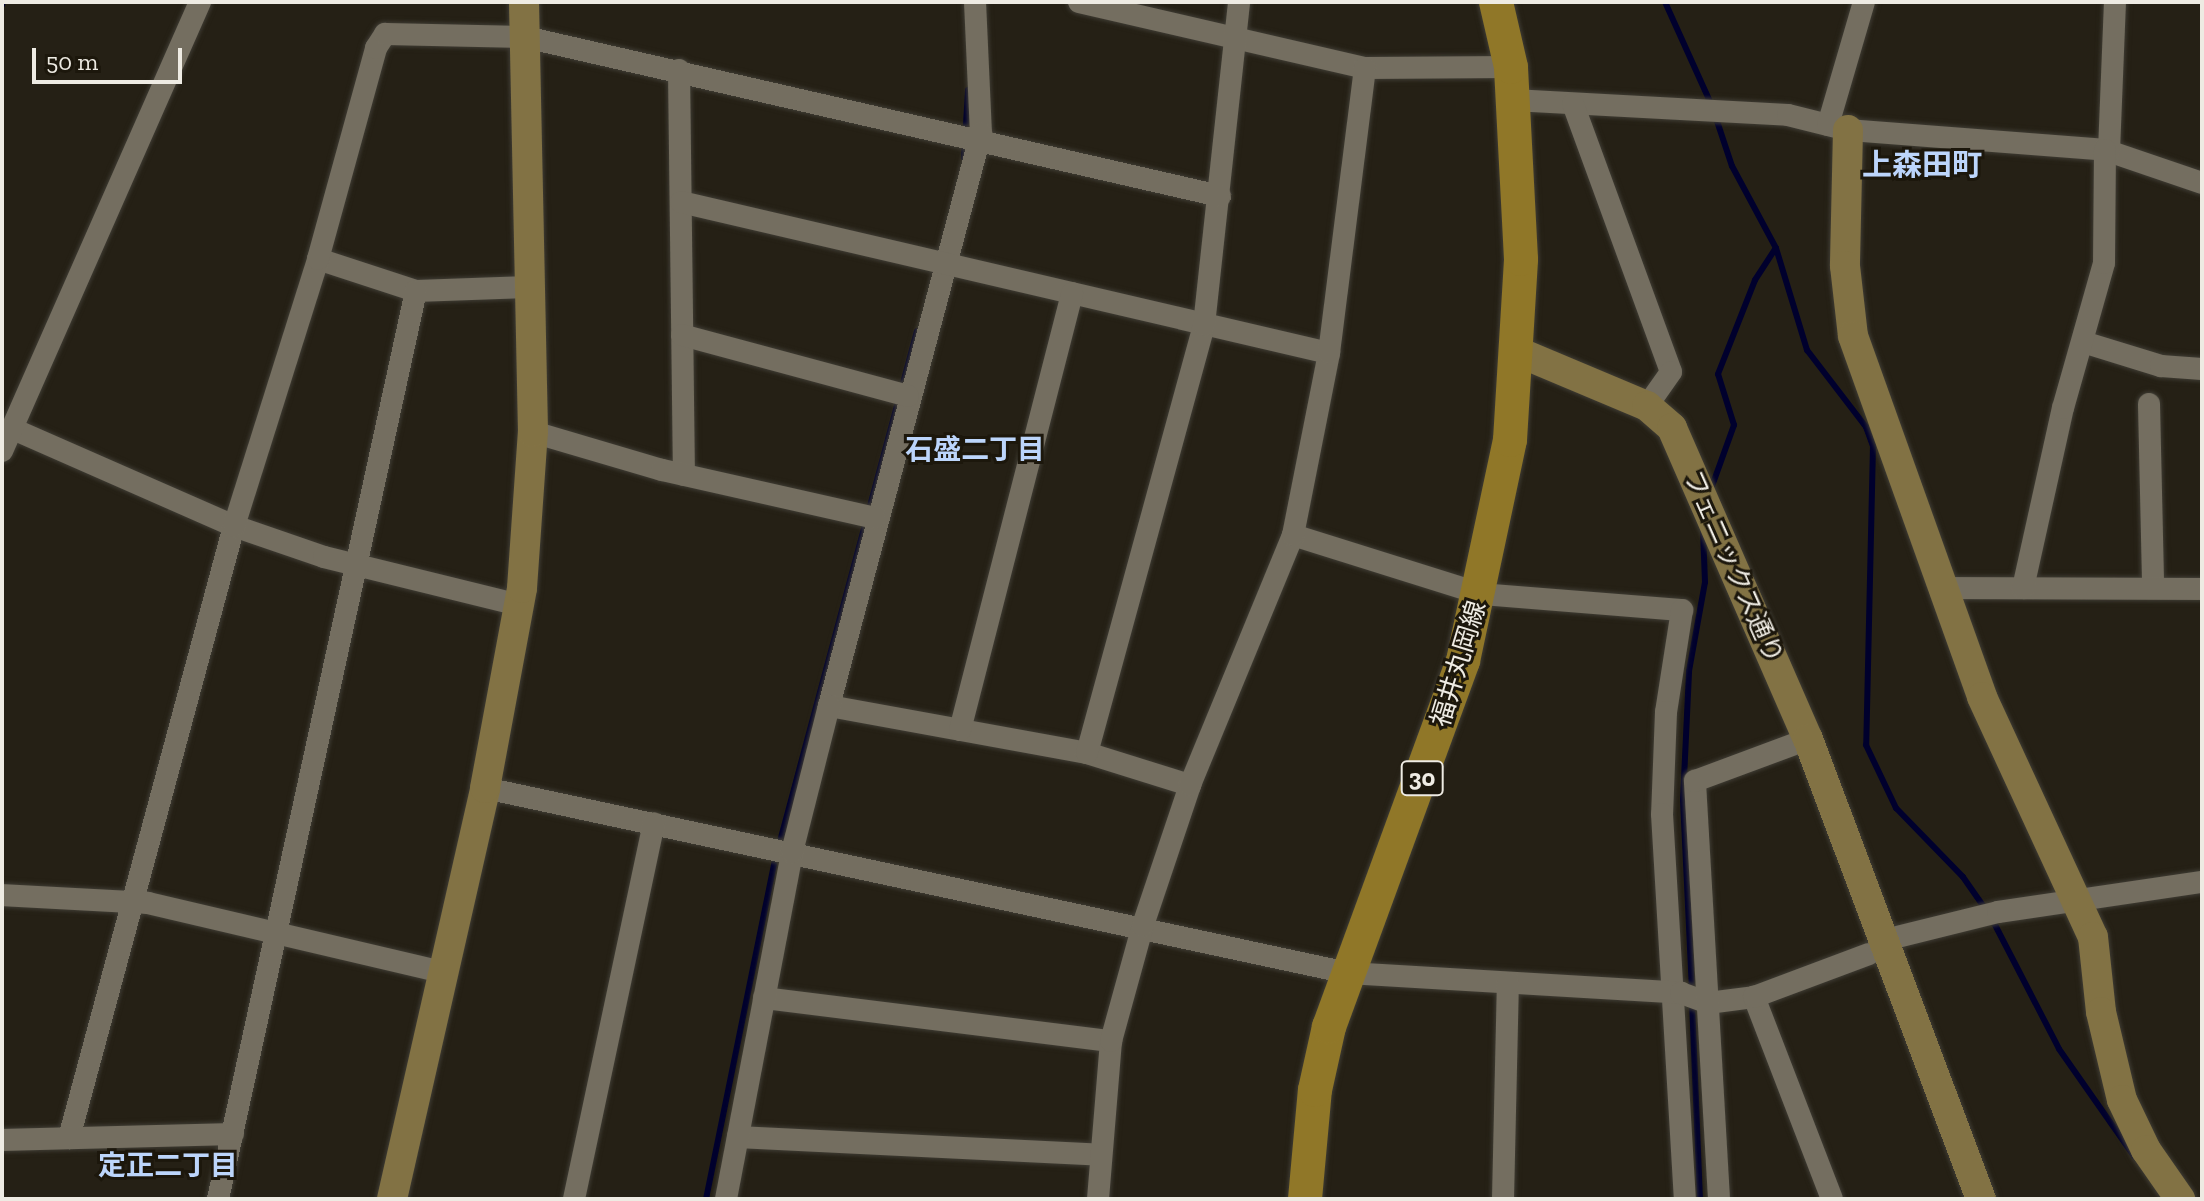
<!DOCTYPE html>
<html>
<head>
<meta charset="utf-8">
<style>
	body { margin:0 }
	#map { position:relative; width:2204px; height:1201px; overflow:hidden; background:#252015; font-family:"Zilla Slab","Noto Sans JP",serif }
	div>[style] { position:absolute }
	.stream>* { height:6px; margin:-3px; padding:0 3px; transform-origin:3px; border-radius:3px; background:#00002d }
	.roads { filter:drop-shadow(0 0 2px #3f3c34) drop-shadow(0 0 2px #3f3c34) }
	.street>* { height:22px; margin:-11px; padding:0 11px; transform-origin:11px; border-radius:11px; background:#746e60 }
	.secondary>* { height:30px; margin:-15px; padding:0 15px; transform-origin:15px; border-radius:15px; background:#827244 }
	.primary>* { height:34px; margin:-17px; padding:0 17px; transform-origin:17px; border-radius:17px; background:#907728 }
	span { translate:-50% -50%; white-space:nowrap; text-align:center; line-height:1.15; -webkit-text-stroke:6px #1c170c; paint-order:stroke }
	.shield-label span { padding:2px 6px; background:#1c170c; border:2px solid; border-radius:6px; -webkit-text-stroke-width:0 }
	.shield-label { font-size:24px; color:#eeebe3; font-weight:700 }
	.street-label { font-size:26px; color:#eeebe3 }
	.neighbourhood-label { font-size:28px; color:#bcd5fb; font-weight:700 }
	.quarter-label { font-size:30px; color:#bcd5fb; font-weight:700 }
	.frame { position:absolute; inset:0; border:4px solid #eeebe3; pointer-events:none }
	.scale { position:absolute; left:32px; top:48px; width:150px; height:36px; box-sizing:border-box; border:4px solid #eeebe3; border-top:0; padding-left:10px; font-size:24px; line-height:28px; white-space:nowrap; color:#eeebe3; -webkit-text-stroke:6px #1c170c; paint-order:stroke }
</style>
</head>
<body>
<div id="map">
	<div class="stream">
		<div style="left:1665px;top:2px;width:112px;rotate:65.7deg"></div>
		<div style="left:2px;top:5px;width:3px;rotate:-72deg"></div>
		<div style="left:1715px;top:115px;width:54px;rotate:71.6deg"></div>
		<div style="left:1732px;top:166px;width:93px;rotate:61.8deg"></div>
		<div style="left:1776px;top:248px;width:107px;rotate:73.1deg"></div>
		<div style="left:1807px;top:350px;width:97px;rotate:52.5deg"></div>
		<div style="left:1866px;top:427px;width:20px;rotate:70deg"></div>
		<div style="left:1873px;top:446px;width:299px;rotate:91.3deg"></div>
		<div style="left:1866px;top:745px;width:70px;rotate:64.5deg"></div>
		<div style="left:1896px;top:808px;width:96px;rotate:45.8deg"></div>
		<div style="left:1963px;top:877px;width:40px;rotate:55.1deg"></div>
		<div style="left:964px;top:158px;width:68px;rotate:-86.6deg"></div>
		<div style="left:1711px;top:489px;width:68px;rotate:-70.2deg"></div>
		<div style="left:1734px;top:425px;width:53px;rotate:-107.4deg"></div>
		<div style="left:1718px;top:374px;width:101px;rotate:-68.5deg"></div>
		<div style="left:1755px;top:280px;width:38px;rotate:-57deg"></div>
		<div style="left:779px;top:845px;width:532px;rotate:-74.97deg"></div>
		<div style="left:1992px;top:919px;width:146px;rotate:62.7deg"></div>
		<div style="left:2059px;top:1049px;width:131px;rotate:55deg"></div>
		<div style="left:1692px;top:990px;width:190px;rotate:-92.7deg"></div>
		<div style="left:1683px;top:800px;width:129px;rotate:-87.3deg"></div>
		<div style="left:1689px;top:671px;width:90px;rotate:-79.8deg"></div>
		<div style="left:1705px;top:582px;width:52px;rotate:-92.2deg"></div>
		<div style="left:1692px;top:1001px;width:198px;rotate:87.7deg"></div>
		<div style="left:706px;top:1199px;width:350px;rotate:-78.5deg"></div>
	</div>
	<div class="roads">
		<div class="street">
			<div style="left:975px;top:2px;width:131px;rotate:87.4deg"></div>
			<div style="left:981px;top:133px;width:593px;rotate:104.86deg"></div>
			<div style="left:829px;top:706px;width:262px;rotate:10.3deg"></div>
			<div style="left:1087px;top:753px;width:108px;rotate:17.3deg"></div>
			<div style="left:1079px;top:2px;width:294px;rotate:13deg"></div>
			<div style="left:1365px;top:68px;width:146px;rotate:-0.4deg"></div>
			<div style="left:679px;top:70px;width:405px;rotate:89.3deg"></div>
			<div style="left:1513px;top:100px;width:275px;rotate:3.1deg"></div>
			<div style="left:1788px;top:115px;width:62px;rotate:14deg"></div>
			<div style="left:1848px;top:130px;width:258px;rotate:4.4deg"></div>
			<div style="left:2105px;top:150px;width:102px;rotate:18.8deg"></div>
			<div style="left:1573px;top:104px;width:285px;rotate:69.9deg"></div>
			<div style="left:1671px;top:372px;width:42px;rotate:125.2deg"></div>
			<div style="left:1828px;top:125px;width:128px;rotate:-73.7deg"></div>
			<div style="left:2109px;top:151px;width:149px;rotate:-87.7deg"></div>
			<div style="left:681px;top:202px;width:665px;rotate:13.12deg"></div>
			<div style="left:318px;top:259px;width:103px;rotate:18.1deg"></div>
			<div style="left:416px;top:291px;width:112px;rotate:-2deg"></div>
			<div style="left:682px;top:335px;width:234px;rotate:15.1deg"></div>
			<div style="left:2083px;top:342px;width:82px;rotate:17.1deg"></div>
			<div style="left:2161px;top:366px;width:41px;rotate:4.2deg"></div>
			<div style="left:2149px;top:404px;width:183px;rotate:88.7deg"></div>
			<div style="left:13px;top:429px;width:241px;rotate:23.7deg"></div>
			<div style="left:234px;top:526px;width:95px;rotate:19deg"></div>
			<div style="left:324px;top:557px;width:201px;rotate:13.8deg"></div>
			<div style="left:533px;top:432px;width:134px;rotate:16.4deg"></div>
			<div style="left:662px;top:470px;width:218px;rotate:12.7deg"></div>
			<div style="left:2px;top:451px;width:491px;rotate:-66.2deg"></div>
			<div style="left:1293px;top:535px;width:197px;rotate:17.4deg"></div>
			<div style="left:1481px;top:594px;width:202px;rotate:4.6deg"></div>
			<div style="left:1682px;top:610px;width:103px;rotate:98.9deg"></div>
			<div style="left:1666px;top:712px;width:102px;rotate:92.2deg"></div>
			<div style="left:1662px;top:814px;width:386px;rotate:86.6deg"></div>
			<div style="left:1945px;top:588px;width:257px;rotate:0.2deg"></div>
			<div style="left:2023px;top:588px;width:184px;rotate:-77.5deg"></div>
			<div style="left:2063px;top:408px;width:151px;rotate:-74.2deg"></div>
			<div style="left:2104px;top:263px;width:113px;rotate:-89.5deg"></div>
			<div style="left:960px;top:730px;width:451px;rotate:-75.6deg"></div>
			<div style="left:1087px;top:753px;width:444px;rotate:-74.7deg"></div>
			<div style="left:1204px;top:325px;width:325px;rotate:-83.8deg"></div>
			<div style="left:485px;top:788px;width:883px;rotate:12.1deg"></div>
			<div style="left:1348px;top:973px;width:334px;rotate:3.4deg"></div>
			<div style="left:1681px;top:993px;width:29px;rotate:20deg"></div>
			<div style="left:1708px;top:1003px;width:46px;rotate:-7.4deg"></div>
			<div style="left:2px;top:895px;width:146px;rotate:3.1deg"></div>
			<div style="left:148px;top:903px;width:302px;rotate:13.2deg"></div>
			<div style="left:1885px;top:940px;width:116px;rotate:-13.9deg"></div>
			<div style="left:1998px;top:912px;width:206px;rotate:-8.4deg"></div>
			<div style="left:764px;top:998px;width:350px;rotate:7.1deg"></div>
			<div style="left:738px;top:1137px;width:363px;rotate:2.8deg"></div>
			<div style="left:69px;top:1138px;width:634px;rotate:-74.91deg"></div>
			<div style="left:234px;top:526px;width:280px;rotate:-72.5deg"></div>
			<div style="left:318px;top:259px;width:219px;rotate:-74.6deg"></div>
			<div style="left:376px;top:48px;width:17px;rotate:-57deg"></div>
			<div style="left:385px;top:34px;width:140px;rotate:1.2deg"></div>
			<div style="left:525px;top:37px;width:713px;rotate:12.89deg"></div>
			<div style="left:2px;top:1140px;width:231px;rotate:-1.5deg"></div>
			<div style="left:218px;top:1199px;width:929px;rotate:-77.7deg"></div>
			<div style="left:574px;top:1199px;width:384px;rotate:-78deg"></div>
			<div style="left:726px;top:1199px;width:353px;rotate:-79.2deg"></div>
			<div style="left:792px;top:852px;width:151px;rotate:-75.8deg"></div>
			<div style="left:1098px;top:1199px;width:159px;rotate:-85.3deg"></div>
			<div style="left:1111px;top:1041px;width:120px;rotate:-74.6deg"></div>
			<div style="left:1143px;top:925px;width:148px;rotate:-71.4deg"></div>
			<div style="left:1190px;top:785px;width:270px;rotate:-67.6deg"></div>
			<div style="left:1293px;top:535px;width:186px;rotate:-78.8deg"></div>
			<div style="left:1329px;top:353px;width:287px;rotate:-82.8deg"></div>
			<div style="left:1503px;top:1199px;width:216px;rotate:-88.7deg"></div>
			<div style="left:1719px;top:1199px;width:419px;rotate:-93.3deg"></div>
			<div style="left:1695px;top:781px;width:121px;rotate:-20.4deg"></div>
			<div style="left:1832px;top:1199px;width:217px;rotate:-111.1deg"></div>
			<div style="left:1754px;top:997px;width:123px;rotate:-20.5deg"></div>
		</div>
		<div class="secondary">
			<div style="left:1848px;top:130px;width:136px;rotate:91.3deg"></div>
			<div style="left:1845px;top:266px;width:70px;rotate:83.5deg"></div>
			<div style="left:1853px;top:336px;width:383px;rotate:70.3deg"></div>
			<div style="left:1982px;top:697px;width:264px;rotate:65.2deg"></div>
			<div style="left:2093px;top:937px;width:75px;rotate:83.9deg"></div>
			<div style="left:2101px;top:1012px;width:90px;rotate:76.6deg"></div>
			<div style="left:2122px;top:1100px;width:55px;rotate:64.4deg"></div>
			<div style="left:2146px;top:1150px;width:60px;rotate:55.2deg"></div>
			<div style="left:1516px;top:351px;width:142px;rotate:22.8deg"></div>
			<div style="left:1647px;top:406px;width:33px;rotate:41deg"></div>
			<div style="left:1672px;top:428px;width:339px;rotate:66.4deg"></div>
			<div style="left:1808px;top:739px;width:491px;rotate:69.4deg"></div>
			<div style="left:392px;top:1199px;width:421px;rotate:-77.2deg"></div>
			<div style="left:485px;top:788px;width:203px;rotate:-79.5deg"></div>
			<div style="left:522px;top:588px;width:156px;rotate:-86deg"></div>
			<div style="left:533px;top:432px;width:430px;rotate:-91.2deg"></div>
		</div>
		<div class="primary">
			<div style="left:1305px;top:1199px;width:109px;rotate:-84.8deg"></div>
			<div style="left:1315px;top:1090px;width:65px;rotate:-77.5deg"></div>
			<div style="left:1329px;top:1027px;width:390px;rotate:-69.9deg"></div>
			<div style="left:1463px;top:661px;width:226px;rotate:-78deg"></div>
			<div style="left:1510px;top:440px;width:181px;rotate:-86.5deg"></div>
			<div style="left:1521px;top:259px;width:192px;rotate:-93deg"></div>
			<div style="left:1511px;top:67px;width:67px;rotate:-103deg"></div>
		</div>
	</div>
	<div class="shield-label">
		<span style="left:1422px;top:778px">30</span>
	</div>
	<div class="street-label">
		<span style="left:1733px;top:567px;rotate:66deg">フェニックス通り</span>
		<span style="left:1459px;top:664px;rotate:-73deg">福井丸岡線</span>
	</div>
	<div class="neighbourhood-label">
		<span style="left:975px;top:450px">石盛二丁目</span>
		<span style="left:168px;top:1166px">定正二丁目</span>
	</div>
	<div class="quarter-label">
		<span style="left:1922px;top:165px">上森田町</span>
	</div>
	<div class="frame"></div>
	<div class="scale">50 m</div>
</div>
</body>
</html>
